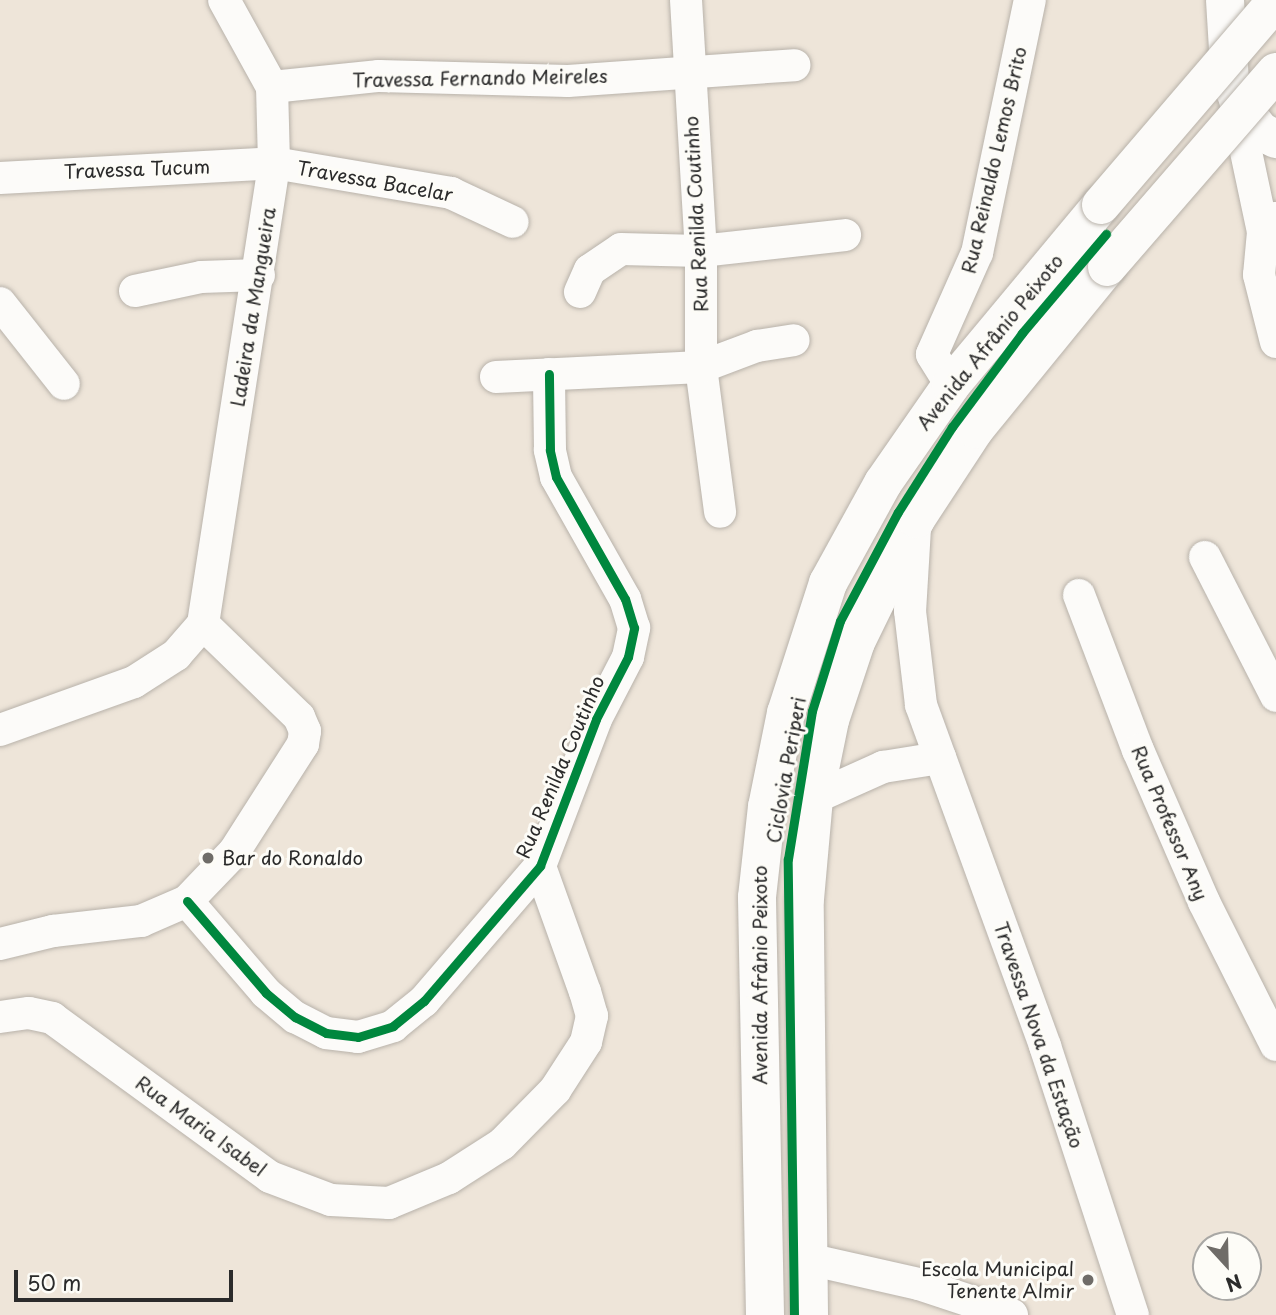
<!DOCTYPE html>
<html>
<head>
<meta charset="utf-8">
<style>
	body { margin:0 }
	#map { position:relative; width:1276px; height:1315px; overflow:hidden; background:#eee5d9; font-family:"Playpen Sans",sans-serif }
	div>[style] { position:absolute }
	.roads { filter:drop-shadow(0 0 2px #b8b2aa) drop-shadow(0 0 2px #b8b2aa) }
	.street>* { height:32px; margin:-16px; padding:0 16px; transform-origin:16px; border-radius:16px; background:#fcfbf9 }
	.secondary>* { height:38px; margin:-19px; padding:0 19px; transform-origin:19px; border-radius:19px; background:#fcfbf9 }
	.primary>* { height:38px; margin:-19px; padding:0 19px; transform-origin:19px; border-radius:19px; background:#fcfbf9 }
	.bridges { filter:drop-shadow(0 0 2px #b8b2aa) drop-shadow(0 0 2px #b8b2aa) }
	.primary-bridge>* { height:38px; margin:-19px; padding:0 19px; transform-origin:19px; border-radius:19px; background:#fcfbf9 }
	.cycleway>* { height:9px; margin:-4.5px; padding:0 4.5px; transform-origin:4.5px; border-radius:4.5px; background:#00873e }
	.dots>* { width:19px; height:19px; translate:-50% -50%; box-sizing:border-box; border:4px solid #fdfcf7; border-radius:50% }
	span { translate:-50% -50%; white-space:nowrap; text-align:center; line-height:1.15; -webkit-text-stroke:6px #fdfcf7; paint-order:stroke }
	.street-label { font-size:19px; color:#2b2b2b }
	.poi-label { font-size:19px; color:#2b2b2b }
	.left { translate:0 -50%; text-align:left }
	.right { translate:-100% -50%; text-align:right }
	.north { position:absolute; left:1192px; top:1231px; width:70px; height:70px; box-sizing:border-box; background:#fdfcf7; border:2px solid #a9a8a5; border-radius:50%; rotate:158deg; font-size:19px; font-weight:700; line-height:28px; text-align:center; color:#2b2b2b }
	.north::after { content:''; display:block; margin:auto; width:24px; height:32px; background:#6f6c68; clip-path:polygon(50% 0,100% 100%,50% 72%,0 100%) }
	.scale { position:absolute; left:14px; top:1270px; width:219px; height:32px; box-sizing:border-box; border:4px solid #2b2b2b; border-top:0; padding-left:9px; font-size:21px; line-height:24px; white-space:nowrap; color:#2b2b2b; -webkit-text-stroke:5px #fdfcf7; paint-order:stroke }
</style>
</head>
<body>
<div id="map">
	<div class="roads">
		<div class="street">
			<div style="left:686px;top:0;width:251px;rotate:86.6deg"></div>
			<div style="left:701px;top:251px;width:116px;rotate:90deg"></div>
			<div style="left:701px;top:367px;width:146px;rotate:82.5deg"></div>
			<div style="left:272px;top:87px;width:108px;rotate:-5.9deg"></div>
			<div style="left:379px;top:76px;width:189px;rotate:1.5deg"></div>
			<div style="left:568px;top:81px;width:227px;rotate:-4deg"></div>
			<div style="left:1235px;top:100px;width:135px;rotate:78deg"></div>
			<div style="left:0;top:178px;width:274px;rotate:-3.1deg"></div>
			<div style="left:274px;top:163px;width:180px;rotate:9.6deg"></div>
			<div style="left:451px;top:193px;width:68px;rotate:25.1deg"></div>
			<div style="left:1275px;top:218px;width:18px;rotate:131deg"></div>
			<div style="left:1263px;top:232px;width:43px;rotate:95.3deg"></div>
			<div style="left:1259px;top:275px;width:69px;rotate:75.8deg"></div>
			<div style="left:135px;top:291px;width:67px;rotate:-12deg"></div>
			<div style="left:201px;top:277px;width:58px;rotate:-2deg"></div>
			<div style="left:580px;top:292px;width:24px;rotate:-66deg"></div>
			<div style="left:590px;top:270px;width:37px;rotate:-34deg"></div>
			<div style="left:621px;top:249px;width:80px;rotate:1.4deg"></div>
			<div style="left:701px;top:251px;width:145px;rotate:-6.3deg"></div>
			<div style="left:0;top:303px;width:103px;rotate:51.7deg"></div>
			<div style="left:496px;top:377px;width:205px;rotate:-2.8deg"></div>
			<div style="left:701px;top:367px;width:60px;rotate:-20.6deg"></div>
			<div style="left:757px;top:346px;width:37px;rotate:-9deg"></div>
			<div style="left:951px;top:385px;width:36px;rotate:-122deg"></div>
			<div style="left:932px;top:354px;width:111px;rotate:-66deg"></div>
			<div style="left:977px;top:253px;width:258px;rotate:-78.2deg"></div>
			<div style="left:915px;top:528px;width:83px;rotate:93.4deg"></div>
			<div style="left:910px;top:611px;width:95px;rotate:83.3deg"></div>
			<div style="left:921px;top:705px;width:363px;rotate:70deg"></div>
			<div style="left:1045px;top:1046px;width:283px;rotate:71.9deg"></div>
			<div style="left:1205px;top:557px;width:156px;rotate:62.9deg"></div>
			<div style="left:1079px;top:595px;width:166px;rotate:69.2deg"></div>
			<div style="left:1138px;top:750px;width:166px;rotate:66.5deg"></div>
			<div style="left:1204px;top:902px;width:160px;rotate:63.3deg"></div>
			<div style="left:203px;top:624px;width:466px;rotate:-81.2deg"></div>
			<div style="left:274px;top:163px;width:76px;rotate:-91.5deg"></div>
			<div style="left:272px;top:87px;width:99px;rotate:-118.9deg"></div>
			<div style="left:0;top:730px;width:142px;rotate:-19.7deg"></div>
			<div style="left:134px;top:682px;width:50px;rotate:-32.7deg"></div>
			<div style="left:176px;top:655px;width:41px;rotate:-48.9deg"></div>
			<div style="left:814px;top:798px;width:76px;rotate:-24.2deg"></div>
			<div style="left:883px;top:767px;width:58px;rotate:-9deg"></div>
			<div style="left:187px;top:901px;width:121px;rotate:49.3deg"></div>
			<div style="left:266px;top:993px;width:38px;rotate:40deg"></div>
			<div style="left:295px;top:1017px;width:35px;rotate:27deg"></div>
			<div style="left:326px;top:1033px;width:32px;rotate:7deg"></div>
			<div style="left:358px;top:1037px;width:37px;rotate:-17deg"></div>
			<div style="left:393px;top:1026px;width:40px;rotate:-39deg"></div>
			<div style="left:424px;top:1001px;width:178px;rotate:-49.3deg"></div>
			<div style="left:540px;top:866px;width:157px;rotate:-69.1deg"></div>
			<div style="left:596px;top:719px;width:70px;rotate:-62.7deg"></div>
			<div style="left:628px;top:657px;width:30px;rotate:-78deg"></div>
			<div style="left:634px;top:628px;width:30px;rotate:-107deg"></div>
			<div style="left:625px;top:599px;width:140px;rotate:-119.5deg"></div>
			<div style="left:556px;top:477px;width:28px;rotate:-103deg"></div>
			<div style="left:550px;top:450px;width:76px;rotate:-90.8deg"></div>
			<div style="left:0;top:944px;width:55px;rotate:-13.8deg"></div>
			<div style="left:53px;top:931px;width:89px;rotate:-6.5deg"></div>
			<div style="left:141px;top:921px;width:50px;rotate:-23.5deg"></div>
			<div style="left:187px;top:901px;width:68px;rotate:-46.2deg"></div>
			<div style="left:234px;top:852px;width:128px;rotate:-57.4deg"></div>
			<div style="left:303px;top:744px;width:13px;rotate:-81deg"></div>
			<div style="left:305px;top:731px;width:15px;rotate:-113deg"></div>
			<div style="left:299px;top:717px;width:134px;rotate:-135.9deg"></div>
			<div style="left:0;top:1017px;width:29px;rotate:-8deg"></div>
			<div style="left:29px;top:1013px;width:24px;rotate:12deg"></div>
			<div style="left:52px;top:1018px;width:270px;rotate:36.1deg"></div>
			<div style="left:270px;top:1177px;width:65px;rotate:20.7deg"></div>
			<div style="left:331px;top:1200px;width:58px;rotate:3deg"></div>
			<div style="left:389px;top:1203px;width:65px;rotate:-22.6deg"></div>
			<div style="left:449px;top:1178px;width:63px;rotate:-32.7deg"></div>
			<div style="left:502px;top:1144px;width:76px;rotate:-45.5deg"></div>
			<div style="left:555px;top:1090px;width:57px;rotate:-57.1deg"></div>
			<div style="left:586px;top:1042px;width:27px;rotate:-77deg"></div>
			<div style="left:592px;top:1016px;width:25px;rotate:-106deg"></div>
			<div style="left:585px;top:992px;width:134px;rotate:-109.7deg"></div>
			<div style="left:808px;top:1259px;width:114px;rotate:12.7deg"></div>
			<div style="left:919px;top:1284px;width:98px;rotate:18.4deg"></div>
		</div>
		<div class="secondary">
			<div style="left:1225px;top:0;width:81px;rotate:86.5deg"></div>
			<div style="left:1230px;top:81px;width:31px;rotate:65deg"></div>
			<div style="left:1243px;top:109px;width:28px;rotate:52deg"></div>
			<div style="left:1260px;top:131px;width:18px;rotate:27deg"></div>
		</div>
		<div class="primary">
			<div style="left:765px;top:1315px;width:418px;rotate:-91.1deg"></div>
			<div style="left:757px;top:897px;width:91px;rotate:-83.7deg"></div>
			<div style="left:767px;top:807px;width:96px;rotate:-78.6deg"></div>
			<div style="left:786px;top:713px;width:137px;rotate:-72.1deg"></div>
			<div style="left:828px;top:583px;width:114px;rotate:-61.2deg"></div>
			<div style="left:883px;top:483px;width:119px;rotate:-55.2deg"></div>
			<div style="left:951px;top:385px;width:234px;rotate:-50.2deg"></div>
			<div style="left:809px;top:1315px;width:416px;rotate:-90.6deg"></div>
			<div style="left:805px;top:899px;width:101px;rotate:-84.9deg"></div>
			<div style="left:814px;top:798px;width:80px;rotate:-78.4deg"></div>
			<div style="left:830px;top:720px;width:82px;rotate:-71.6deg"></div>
			<div style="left:856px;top:642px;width:137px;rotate:-64deg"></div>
			<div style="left:916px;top:519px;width:108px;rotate:-56.8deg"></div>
			<div style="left:975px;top:429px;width:209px;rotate:-50.8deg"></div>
		</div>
	</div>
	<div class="bridges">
		<div class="primary-bridge">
			<div style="left:1101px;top:205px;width:269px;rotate:-49.4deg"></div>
			<div style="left:1107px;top:267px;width:258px;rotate:-49.1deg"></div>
		</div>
	</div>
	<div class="cycleway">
		<div style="left:187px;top:901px;width:121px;rotate:49.3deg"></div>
		<div style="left:266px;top:993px;width:38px;rotate:40deg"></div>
		<div style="left:295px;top:1017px;width:35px;rotate:27deg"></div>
		<div style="left:326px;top:1033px;width:32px;rotate:7deg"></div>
		<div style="left:358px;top:1037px;width:37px;rotate:-17deg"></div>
		<div style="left:393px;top:1026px;width:40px;rotate:-39deg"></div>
		<div style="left:424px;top:1001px;width:178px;rotate:-49.3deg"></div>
		<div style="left:540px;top:866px;width:157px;rotate:-69.1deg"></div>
		<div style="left:596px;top:719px;width:70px;rotate:-62.7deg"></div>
		<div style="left:628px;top:657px;width:30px;rotate:-78deg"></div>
		<div style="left:634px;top:628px;width:30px;rotate:-107deg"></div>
		<div style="left:625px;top:599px;width:140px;rotate:-119.5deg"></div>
		<div style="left:556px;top:477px;width:28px;rotate:-103deg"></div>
		<div style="left:550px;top:450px;width:76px;rotate:-90.8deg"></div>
		<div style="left:794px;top:1315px;width:456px;rotate:-90.8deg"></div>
		<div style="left:788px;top:859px;width:150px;rotate:-80.8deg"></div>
		<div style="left:812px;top:711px;width:94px;rotate:-72.7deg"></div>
		<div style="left:840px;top:621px;width:123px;rotate:-62deg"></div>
		<div style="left:898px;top:512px;width:101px;rotate:-57.6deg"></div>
		<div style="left:952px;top:427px;width:117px;rotate:-53.3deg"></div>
		<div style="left:1022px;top:333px;width:130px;rotate:-49.7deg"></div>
	</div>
	<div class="dots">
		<div style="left:208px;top:858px;background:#6f6c68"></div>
		<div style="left:1088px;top:1280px;background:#6f6c68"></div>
	</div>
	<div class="street-label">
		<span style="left:480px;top:78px;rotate:-1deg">Travessa Fernando Meireles</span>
		<span style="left:994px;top:160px;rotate:-77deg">Rua Reinaldo Lemos Brito</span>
		<span style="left:137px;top:169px;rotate:-2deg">Travessa Tucum</span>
		<span style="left:375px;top:181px;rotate:10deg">Travessa Bacelar</span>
		<span style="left:696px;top:214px;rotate:-93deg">Rua Renilda Coutinho</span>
		<span style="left:253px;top:307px;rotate:-81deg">Ladeira da Mangueira</span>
		<span style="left:990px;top:342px;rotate:-51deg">Avenida Afrânio Peixoto</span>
		<span style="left:560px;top:767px;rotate:-67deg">Rua Renilda Coutinho</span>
		<span style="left:786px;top:770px;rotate:-80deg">Ciclovia Periperi</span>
		<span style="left:1170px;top:823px;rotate:67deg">Rua Professor Any</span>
		<span style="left:760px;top:975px;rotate:-90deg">Avenida Afrânio Peixoto</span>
		<span style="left:1039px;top:1035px;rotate:71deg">Travessa Nova da Estação</span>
		<span style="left:201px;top:1126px;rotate:36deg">Rua Maria Isabel</span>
	</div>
	<div class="poi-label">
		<span class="left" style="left:222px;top:858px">Bar do Ronaldo</span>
		<span class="right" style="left:1074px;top:1280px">Escola Municipal<br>Tenente Almir</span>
	</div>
	<div class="north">N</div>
	<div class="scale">50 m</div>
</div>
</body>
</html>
